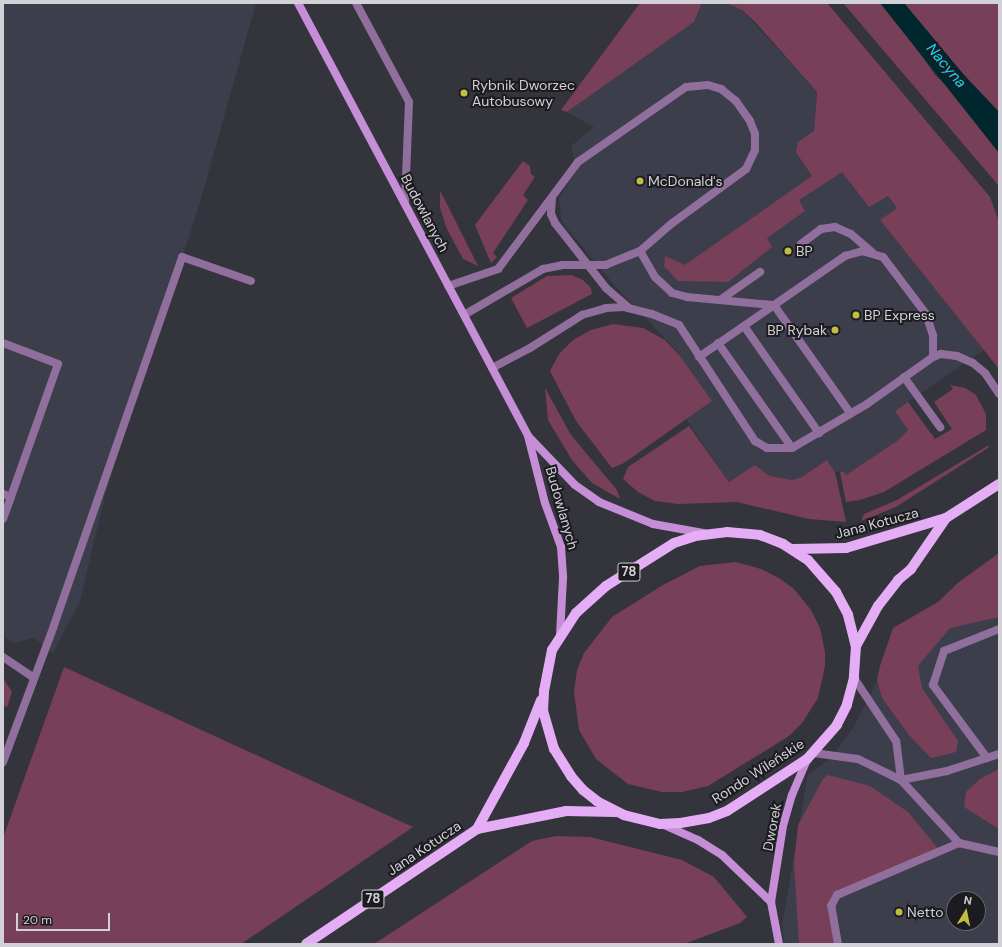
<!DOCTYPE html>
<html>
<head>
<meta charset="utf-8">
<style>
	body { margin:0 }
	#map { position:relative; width:1002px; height:947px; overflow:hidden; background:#34343c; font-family:"DM Sans",sans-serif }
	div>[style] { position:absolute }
	.built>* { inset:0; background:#3d3e4c }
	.green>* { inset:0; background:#783f58 }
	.water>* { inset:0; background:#00272e }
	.lane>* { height:8px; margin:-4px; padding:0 4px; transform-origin:4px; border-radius:4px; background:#916f9c }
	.secondary>* { height:8px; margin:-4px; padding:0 4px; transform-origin:4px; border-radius:4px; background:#c58ed6 }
	.primary>* { height:10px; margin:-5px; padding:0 5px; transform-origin:5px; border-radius:5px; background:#e6adf7 }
	.dots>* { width:11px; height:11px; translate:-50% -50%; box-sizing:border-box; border:2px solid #1c1c20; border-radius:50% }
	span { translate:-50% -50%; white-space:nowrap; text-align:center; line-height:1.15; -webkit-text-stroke:4px #1c1c20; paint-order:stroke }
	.shield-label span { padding:1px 3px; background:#1c1c20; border:1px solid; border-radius:3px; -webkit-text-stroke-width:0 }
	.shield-label { font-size:13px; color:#d1d1d7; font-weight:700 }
	.poi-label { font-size:14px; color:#d1d1d7 }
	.left { translate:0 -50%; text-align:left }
	.right { translate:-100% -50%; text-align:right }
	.street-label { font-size:14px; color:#d1d1d7 }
	.water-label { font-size:15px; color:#0addfe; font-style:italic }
	.frame { position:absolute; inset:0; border:4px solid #d1d1d7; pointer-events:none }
	.north { position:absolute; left:946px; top:891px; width:40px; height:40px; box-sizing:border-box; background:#1c1c20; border:1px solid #646469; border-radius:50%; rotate:10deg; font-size:11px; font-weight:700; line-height:16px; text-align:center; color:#d1d1d7 }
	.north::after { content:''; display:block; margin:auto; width:14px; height:18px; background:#bfbe41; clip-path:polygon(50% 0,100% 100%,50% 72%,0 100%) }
	.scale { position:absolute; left:16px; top:913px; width:94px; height:18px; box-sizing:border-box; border:2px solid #d1d1d7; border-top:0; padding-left:5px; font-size:12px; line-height:14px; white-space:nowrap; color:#d1d1d7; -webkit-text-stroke:3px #1c1c20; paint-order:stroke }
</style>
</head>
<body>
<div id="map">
	<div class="built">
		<div style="clip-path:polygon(3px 3px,256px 3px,199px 206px,106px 492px,80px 601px,53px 653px,34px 638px,13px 643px,3px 635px)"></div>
		<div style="clip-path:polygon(702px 3px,726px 3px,742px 10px,817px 92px,814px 131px,869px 207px,887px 195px,897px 208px,880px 220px,984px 350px,895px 411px,908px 430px,897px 441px,846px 475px,843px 471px,835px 472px,827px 460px,802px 477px,792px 480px,770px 476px,755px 465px,729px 482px,686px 419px,711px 401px,676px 350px,616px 287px,565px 226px,561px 218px,559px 198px,577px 170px,571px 146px,594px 127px,567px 112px,694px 22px)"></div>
		<div style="clip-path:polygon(evenodd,999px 553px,999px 944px,785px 944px,782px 926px,808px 774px,829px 760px,853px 728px,872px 692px,892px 647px,959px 582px,999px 553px,954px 899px,978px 899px,978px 923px,954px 923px,954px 899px)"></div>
	</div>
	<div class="green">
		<div style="clip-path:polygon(640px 3px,702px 3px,694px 22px,567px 112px,561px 110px)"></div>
		<div style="clip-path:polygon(726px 3px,827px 3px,990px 197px,999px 222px,999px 369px,880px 220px,897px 208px,888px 196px,869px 207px,842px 172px,799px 200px,805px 211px,767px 238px,772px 247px,728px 282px,678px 281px,664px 266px,665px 256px,685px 265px,812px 176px,796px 152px,798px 142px,814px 131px,817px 92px,757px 24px,742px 10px)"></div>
		<div style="clip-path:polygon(843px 3px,880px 3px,896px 20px,936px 76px,948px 87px,999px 153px,999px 186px)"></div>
		<div style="clip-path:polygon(904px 3px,999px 3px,999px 112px,964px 75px)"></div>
		<div style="clip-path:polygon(523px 161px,530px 166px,531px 174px,535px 177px,523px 195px,528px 200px,493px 253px,497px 257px,491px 263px,475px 225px)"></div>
		<div style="clip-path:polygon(440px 191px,448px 206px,478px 266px,463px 259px,447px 229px,440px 208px)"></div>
		<div style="clip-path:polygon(571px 275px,583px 280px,591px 288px,592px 294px,527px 328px,511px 298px,547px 276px)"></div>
		<div style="clip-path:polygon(613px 324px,643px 328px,665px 340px,680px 356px,712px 401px,624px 463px,612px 468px,576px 421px,550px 371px,559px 354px,573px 340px,591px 330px)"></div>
		<div style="clip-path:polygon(950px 385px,965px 388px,976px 395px,986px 414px,986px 430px,884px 492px,860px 500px,846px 502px,840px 472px,843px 471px,846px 475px,897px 441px,908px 430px,895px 411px,908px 402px,935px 439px,952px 429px,934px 402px,953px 389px)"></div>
		<div style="clip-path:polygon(545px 388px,571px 435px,617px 490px,620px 499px,592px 483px,572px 460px,548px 420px)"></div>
		<div style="clip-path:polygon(689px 426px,729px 482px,755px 465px,770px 476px,792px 480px,802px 477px,827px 460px,835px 472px,846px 522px,809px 519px,737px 502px,678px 504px,655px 501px,638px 492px,623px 479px,628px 467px)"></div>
		<div style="clip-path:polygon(989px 445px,988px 448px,896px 507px,861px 521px,864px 514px,897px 500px)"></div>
		<div style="clip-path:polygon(999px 553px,999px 617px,950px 628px,918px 666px,922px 688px,958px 741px,956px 752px,931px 758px,909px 735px,882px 698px,877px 679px,880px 666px,893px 628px,938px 602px,959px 582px)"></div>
		<div style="clip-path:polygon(736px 562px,761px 569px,779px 578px,794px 589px,811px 610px,820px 628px,825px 652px,825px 666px,818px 698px,802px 723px,789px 736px,708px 786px,682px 792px,662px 792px,628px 784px,596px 759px,579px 730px,574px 692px,577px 670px,584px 653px,612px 617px,663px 585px,700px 566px)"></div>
		<div style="clip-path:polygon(64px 667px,413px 827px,241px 944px,3px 944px,3px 838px)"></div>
		<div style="clip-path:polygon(3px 678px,12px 692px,7px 707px,3px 706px)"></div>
		<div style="clip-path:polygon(999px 769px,999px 829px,964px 807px,966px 792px,980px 779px)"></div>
		<div style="clip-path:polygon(828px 775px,870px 786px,908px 812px,940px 851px,837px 895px,831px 906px,834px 944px,799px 944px,794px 862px,798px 825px,823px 779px)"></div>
		<div style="clip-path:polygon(556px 836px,590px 837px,682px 860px,714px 877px,747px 917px,740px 923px,684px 944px,374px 944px,532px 841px)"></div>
	</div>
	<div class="water">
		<div style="clip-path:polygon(880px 3px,904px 3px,964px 75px,999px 112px,999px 153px)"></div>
	</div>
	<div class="lane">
		<div style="left:356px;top:3px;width:112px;rotate:61.8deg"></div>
		<div style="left:409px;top:102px;width:100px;rotate:92.3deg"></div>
		<div style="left:552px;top:198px;width:16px;rotate:94deg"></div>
		<div style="left:551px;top:214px;width:10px;rotate:66deg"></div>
		<div style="left:555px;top:223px;width:83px;rotate:51.9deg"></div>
		<div style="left:606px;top:288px;width:29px;rotate:41deg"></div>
		<div style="left:801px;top:244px;width:25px;rotate:-37deg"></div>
		<div style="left:821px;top:229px;width:14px;rotate:-8deg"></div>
		<div style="left:835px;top:227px;width:17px;rotate:24deg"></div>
		<div style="left:851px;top:234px;width:28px;rotate:41deg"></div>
		<div style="left:640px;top:251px;width:30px;rotate:60deg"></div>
		<div style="left:655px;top:277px;width:23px;rotate:43deg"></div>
		<div style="left:672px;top:293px;width:16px;rotate:15deg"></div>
		<div style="left:687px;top:297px;width:87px;rotate:5.3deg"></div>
		<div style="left:774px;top:305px;width:133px;rotate:54.8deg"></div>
		<div style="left:448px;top:286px;width:53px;rotate:-18.8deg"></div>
		<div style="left:498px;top:269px;width:134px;rotate:-53.2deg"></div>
		<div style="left:578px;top:162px;width:131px;rotate:-34.8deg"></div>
		<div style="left:686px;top:87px;width:22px;rotate:-5deg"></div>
		<div style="left:708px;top:85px;width:14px;rotate:17deg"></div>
		<div style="left:721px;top:89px;width:19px;rotate:39deg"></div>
		<div style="left:736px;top:101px;width:24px;rotate:55deg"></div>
		<div style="left:750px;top:121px;width:14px;rotate:69deg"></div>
		<div style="left:755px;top:134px;width:16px;rotate:90deg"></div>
		<div style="left:755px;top:150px;width:21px;rotate:115deg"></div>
		<div style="left:746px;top:169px;width:93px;rotate:143.7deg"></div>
		<div style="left:671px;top:224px;width:41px;rotate:138.9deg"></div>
		<div style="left:640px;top:251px;width:37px;rotate:158deg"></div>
		<div style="left:606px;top:265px;width:43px;rotate:180deg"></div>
		<div style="left:563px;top:265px;width:20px;rotate:169deg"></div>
		<div style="left:543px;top:269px;width:91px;rotate:149.8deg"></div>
		<div style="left:720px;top:300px;width:49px;rotate:-35deg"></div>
		<div style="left:744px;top:326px;width:131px;rotate:55deg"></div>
		<div style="left:3px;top:343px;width:59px;rotate:20.9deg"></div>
		<div style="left:58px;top:364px;width:141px;rotate:109.5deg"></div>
		<div style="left:11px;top:497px;width:9px;rotate:-159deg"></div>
		<div style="left:718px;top:343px;width:128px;rotate:54.8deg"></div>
		<div style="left:699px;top:357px;width:178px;rotate:-34.7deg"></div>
		<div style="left:845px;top:256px;width:18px;rotate:-16deg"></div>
		<div style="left:862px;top:251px;width:22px;rotate:16deg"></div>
		<div style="left:883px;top:257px;width:71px;rotate:53deg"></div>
		<div style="left:926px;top:314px;width:22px;rotate:72deg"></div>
		<div style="left:933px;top:335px;width:22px;rotate:90deg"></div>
		<div style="left:492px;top:368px;width:43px;rotate:-27.8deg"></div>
		<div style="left:530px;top:348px;width:62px;rotate:-32.4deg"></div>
		<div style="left:582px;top:315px;width:25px;rotate:-16deg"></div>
		<div style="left:606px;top:308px;width:18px;rotate:-3deg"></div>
		<div style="left:624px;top:307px;width:29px;rotate:14deg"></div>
		<div style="left:652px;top:314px;width:29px;rotate:22deg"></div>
		<div style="left:679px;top:325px;width:139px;rotate:56.8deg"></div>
		<div style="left:755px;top:441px;width:14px;rotate:30deg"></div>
		<div style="left:767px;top:448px;width:25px"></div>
		<div style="left:792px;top:448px;width:87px;rotate:-30.4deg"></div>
		<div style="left:867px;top:404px;width:81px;rotate:-35.5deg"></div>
		<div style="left:933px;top:357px;width:9px;rotate:-21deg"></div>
		<div style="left:941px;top:354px;width:16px;rotate:7deg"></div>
		<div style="left:957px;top:356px;width:17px;rotate:24deg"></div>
		<div style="left:973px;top:363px;width:16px;rotate:40deg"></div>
		<div style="left:985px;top:373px;width:25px;rotate:56deg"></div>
		<div style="left:904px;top:377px;width:62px;rotate:54.2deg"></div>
		<div style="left:3px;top:519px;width:23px;rotate:-70deg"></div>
		<div style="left:3px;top:657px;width:36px;rotate:34deg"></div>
		<div style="left:814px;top:753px;width:44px;rotate:7.8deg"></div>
		<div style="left:858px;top:759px;width:48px;rotate:26deg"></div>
		<div style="left:901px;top:780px;width:39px;rotate:-97deg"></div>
		<div style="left:896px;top:741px;width:76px;rotate:-123.7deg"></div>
		<div style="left:987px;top:758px;width:91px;rotate:-126.5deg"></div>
		<div style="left:933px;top:685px;width:36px;rotate:-72deg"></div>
		<div style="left:944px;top:651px;width:59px;rotate:-21.8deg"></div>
		<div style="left:3px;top:762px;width:143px;rotate:-69.5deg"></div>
		<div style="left:53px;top:628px;width:393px;rotate:-70.8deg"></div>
		<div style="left:182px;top:257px;width:73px;rotate:19.2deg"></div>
		<div style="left:901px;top:780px;width:86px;rotate:47.4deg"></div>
		<div style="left:959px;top:843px;width:41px;rotate:12.7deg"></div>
		<div style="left:901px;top:780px;width:47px;rotate:-11.1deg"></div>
		<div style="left:947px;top:771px;width:55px;rotate:-18.1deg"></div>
		<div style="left:838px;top:944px;width:39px;rotate:-100deg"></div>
		<div style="left:831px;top:906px;width:13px;rotate:-61deg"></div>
		<div style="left:837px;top:895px;width:133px;rotate:-23.1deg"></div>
	</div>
	<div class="secondary">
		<div style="left:298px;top:3px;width:490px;rotate:62deg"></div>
		<div style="left:528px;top:436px;width:69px;rotate:75.8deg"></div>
		<div style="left:545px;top:503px;width:47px;rotate:70deg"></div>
		<div style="left:561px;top:547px;width:31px;rotate:86deg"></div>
		<div style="left:563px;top:578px;width:57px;rotate:93deg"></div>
		<div style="left:529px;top:437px;width:66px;rotate:46.2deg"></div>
		<div style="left:575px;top:485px;width:29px;rotate:35deg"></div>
		<div style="left:599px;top:502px;width:58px;rotate:22.2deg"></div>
		<div style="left:653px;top:524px;width:51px;rotate:10.2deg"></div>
		<div style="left:662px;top:824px;width:39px;rotate:24deg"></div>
		<div style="left:698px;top:840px;width:28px;rotate:32deg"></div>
		<div style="left:722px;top:855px;width:68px;rotate:43.8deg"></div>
		<div style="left:779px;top:944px;width:43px;rotate:-100.8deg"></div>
		<div style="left:771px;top:902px;width:77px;rotate:-81deg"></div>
		<div style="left:783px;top:826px;width:32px;rotate:-74deg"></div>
		<div style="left:792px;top:795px;width:38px;rotate:-67deg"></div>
	</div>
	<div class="primary">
		<div style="left:727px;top:532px;width:33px;rotate:5deg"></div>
		<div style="left:760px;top:535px;width:25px;rotate:21deg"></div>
		<div style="left:783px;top:544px;width:30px;rotate:33deg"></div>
		<div style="left:808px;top:560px;width:43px;rotate:48.8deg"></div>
		<div style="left:836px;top:592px;width:26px;rotate:62deg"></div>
		<div style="left:848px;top:615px;width:32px;rotate:76deg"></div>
		<div style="left:856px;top:646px;width:32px;rotate:94deg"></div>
		<div style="left:854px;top:678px;width:28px;rotate:105deg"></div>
		<div style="left:847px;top:705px;width:22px;rotate:117deg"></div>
		<div style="left:837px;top:725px;width:45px;rotate:131.4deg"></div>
		<div style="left:807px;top:759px;width:95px;rotate:147deg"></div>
		<div style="left:727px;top:811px;width:19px;rotate:159deg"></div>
		<div style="left:709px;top:818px;width:29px;rotate:170deg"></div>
		<div style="left:680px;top:823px;width:20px;rotate:177deg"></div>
		<div style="left:660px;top:824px;width:37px;rotate:-166deg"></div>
		<div style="left:624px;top:815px;width:30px;rotate:-153deg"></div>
		<div style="left:597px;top:801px;width:18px;rotate:-142deg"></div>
		<div style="left:583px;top:790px;width:18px;rotate:-131deg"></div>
		<div style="left:571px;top:776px;width:32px;rotate:-122deg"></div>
		<div style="left:554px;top:749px;width:40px;rotate:-106deg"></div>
		<div style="left:543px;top:711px;width:20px;rotate:-87deg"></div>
		<div style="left:544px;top:691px;width:42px;rotate:-79deg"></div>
		<div style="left:552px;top:650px;width:44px;rotate:-57deg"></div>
		<div style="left:576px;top:613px;width:40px;rotate:-42deg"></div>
		<div style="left:606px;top:586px;width:80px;rotate:-32.3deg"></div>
		<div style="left:674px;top:543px;width:22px;rotate:-18deg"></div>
		<div style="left:695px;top:536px;width:32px;rotate:-7deg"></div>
		<div style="left:793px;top:549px;width:53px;rotate:-1.1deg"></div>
		<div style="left:846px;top:548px;width:104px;rotate:-16.7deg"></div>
		<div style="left:946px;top:518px;width:63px;rotate:-32.7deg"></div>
		<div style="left:856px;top:646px;width:46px;rotate:-61.2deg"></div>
		<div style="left:878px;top:606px;width:33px;rotate:-52deg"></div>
		<div style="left:898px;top:580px;width:17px;rotate:-40deg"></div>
		<div style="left:911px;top:569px;width:62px;rotate:-55.5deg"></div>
		<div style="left:477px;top:829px;width:98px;rotate:-61.3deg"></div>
		<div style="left:524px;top:743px;width:46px;rotate:-68.4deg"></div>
		<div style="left:306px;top:944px;width:206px;rotate:-33.9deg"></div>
		<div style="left:477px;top:829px;width:91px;rotate:-11.4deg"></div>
		<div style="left:566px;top:811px;width:49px;rotate:1.2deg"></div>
	</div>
	<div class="dots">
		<div style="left:464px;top:93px;background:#bfbe41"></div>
		<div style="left:640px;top:181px;background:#bfbe41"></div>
		<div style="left:788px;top:251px;background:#bfbe41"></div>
		<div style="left:856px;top:315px;background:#bfbe41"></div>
		<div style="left:835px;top:330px;background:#bfbe41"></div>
		<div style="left:899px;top:912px;background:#bfbe41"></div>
	</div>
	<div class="shield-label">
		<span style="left:629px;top:572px">78</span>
		<span style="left:373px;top:899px">78</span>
	</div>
	<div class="poi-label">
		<span class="left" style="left:472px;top:93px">Rybnik Dworzec<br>Autobusowy</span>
		<span class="left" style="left:648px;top:181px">McDonald's</span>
		<span class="left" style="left:796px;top:251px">BP</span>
		<span class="left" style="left:864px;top:315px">BP Express</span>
		<span class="right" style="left:827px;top:330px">BP Rybak</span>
		<span class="left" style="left:907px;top:912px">Netto</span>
	</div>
	<div class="street-label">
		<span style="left:425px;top:213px;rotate:62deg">Budowlanych</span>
		<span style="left:562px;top:508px;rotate:74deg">Budowlanych</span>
		<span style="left:877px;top:523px;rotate:-15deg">Jana Kotucza</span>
		<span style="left:758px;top:771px;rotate:-33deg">Rondo Wileńskie</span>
		<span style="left:772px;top:827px;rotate:-79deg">Dworek</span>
		<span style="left:424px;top:848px;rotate:-34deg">Jana Kotucza</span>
	</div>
	<div class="water-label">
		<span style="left:946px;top:66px;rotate:50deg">Nacyna</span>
	</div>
	<div class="frame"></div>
	<div class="north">N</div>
	<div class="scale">20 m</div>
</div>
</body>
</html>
